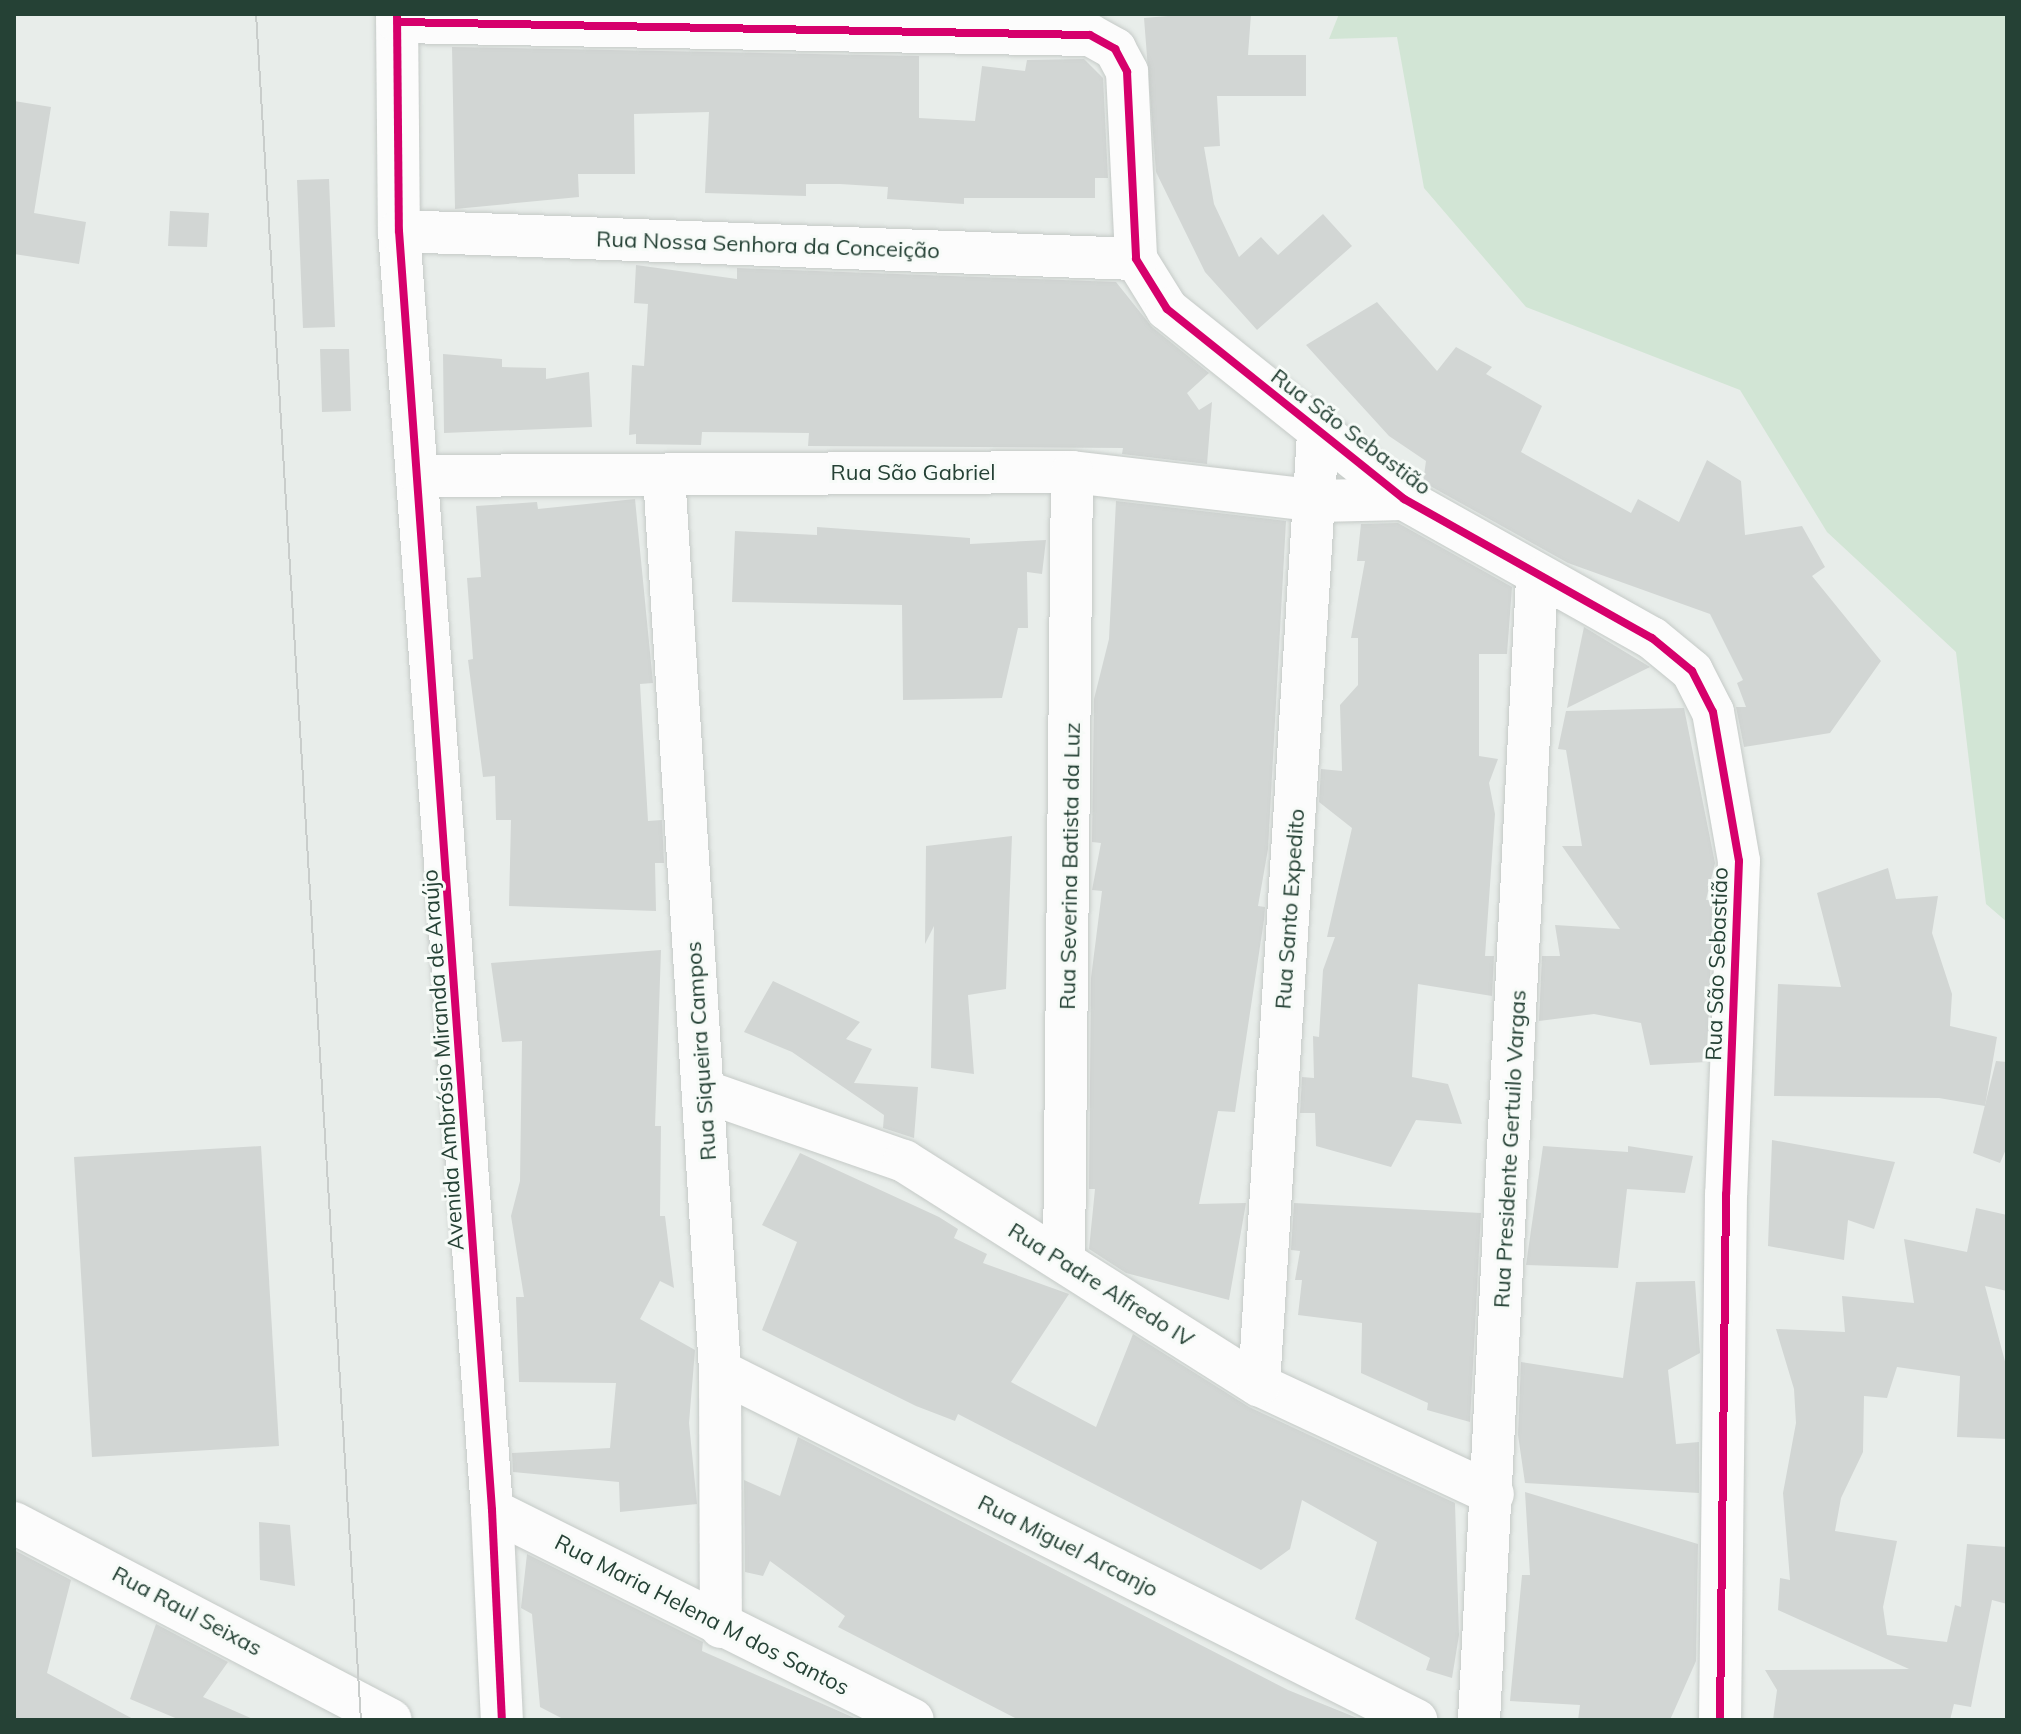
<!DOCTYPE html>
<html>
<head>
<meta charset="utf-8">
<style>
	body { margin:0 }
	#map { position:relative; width:2021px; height:1734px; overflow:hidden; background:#e8edea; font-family:Mulish,sans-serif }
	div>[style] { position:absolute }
	.green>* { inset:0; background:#d2e5d5 }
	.building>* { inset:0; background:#d2d6d4 }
	.roads { filter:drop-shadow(0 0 2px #c5cac7) drop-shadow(0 0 2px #c5cac7) }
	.minor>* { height:42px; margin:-21px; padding:0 21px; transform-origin:21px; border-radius:21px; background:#fcfcfc }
	.tram>* { height:2px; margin:-1px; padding:0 1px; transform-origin:1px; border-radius:1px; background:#c9cdcb }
	.cycleway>* { height:8px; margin:-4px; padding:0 4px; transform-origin:4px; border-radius:4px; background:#d6006c }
	span { translate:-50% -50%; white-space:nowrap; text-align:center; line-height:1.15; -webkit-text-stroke:6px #f7fbf8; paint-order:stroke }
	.street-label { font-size:22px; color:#254135 }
	.frame { position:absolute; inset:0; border:16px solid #254135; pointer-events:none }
</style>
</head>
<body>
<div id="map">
	<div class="green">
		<div style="clip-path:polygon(1339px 14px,2007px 14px,2007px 922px,1986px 904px,1956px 652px,1827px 532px,1740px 390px,1526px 307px,1424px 188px,1397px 37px,1329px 39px)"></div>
	</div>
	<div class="building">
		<div style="clip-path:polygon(1192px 14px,1251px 14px,1248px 55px,1306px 55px,1306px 96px,1217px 96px,1220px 146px,1204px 147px,1214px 204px,1239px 257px,1261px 237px,1278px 255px,1323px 214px,1352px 246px,1257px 330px,1205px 272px,1156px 172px,1144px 18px)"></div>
		<div style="clip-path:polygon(452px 47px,919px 56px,919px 118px,975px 121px,982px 66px,1025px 71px,1027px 60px,1084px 59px,1103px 78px,1108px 178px,1095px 178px,1095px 198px,964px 198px,964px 204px,887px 199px,888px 187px,840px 184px,806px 184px,806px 196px,705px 193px,709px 112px,634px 114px,635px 174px,578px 174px,579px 197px,455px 209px)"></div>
		<div style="clip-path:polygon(14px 101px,51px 107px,34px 213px,86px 222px,79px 264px,14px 254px)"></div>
		<div style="clip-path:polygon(329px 179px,335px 327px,303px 328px,297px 180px)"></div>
		<div style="clip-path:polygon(170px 211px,209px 213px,207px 247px,168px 246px)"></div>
		<div style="clip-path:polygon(636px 265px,737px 279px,737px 268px,1116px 282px,1152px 327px,1209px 373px,1187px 393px,1199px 410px,1212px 402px,1207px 464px,1122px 454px,1123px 448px,808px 446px,809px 433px,702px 432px,701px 445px,636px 444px,636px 434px,629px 435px,632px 365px,644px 366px,648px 304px,634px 303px)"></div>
		<div style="clip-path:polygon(1377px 302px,1437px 371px,1456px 347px,1492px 367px,1486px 374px,1542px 406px,1521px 452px,1631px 513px,1638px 499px,1679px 522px,1707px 460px,1741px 481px,1745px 535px,1802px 526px,1825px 567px,1812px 576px,1881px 661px,1830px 733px,1744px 747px,1736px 707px,1746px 707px,1737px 683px,1743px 680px,1710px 614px,1568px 563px,1423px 482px,1426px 461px,1389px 436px,1306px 345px)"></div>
		<div style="clip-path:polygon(320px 349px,349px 349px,351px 411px,322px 412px)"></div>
		<div style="clip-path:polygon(443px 354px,502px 359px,502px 367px,546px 368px,546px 379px,589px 372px,592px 427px,444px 433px)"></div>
		<div style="clip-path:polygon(635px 499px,653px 683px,640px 684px,648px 821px,662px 820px,664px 863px,655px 863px,656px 911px,509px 906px,511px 820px,496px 820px,495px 776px,483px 777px,468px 660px,473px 659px,467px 578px,481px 577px,476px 506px,537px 502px,538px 509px)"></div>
		<div style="clip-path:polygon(1116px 501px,1286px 521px,1268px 849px,1258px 906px,1265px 907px,1264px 920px,1235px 1112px,1218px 1111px,1199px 1204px,1246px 1203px,1229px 1300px,1126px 1273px,1089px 1249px,1095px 1189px,1089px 1189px,1091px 978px,1102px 891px,1092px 890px,1101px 843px,1092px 842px,1094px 699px,1109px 639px)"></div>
		<div style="clip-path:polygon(1398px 523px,1512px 587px,1507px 654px,1479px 654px,1479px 756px,1498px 759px,1489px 783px,1495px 814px,1485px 956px,1494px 956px,1492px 996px,1418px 984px,1412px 1077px,1448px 1084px,1462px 1124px,1416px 1120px,1391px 1167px,1316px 1146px,1315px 1113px,1300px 1113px,1302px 1077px,1314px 1078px,1313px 1036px,1319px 1037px,1323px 970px,1335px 937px,1327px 937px,1352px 828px,1319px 802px,1321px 769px,1342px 771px,1340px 705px,1358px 685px,1358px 638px,1351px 638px,1365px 561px,1357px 561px,1361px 524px)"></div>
		<div style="clip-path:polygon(817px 527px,970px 538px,970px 544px,1046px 540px,1042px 574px,1027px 572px,1028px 628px,1018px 628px,1002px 698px,903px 700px,902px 605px,732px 602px,735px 531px,817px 535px)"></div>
		<div style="clip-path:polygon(1584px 627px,1650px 667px,1567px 708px)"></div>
		<div style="clip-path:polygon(1684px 708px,1715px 863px,1706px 900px,1713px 900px,1707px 1062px,1650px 1065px,1641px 1023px,1594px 1014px,1539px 1021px,1542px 956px,1560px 956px,1555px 925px,1620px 929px,1562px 846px,1582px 846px,1566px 750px,1558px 749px,1566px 711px)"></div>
		<div style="clip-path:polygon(1012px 836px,1006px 989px,968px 995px,974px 1074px,931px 1068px,934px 926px,925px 944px,926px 846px)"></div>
		<div style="clip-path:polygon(1888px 868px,1896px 899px,1938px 896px,1932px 933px,1952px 994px,1950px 1026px,1997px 1037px,1985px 1106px,1939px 1098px,1774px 1096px,1778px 984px,1841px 987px,1817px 893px)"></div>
		<div style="clip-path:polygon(661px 950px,655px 1126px,661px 1126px,660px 1216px,665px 1216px,674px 1288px,660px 1281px,640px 1319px,695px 1350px,689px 1423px,697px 1504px,620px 1512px,619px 1482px,513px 1472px,512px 1453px,610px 1448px,616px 1383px,519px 1382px,516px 1297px,524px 1297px,511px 1216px,520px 1181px,522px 1041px,502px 1042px,491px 963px)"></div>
		<div style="clip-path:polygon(773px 981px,860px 1022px,846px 1039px,872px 1049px,854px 1083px,918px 1087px,914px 1138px,883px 1128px,884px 1115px,792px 1052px,744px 1032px)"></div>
		<div style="clip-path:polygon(1996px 1061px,2007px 1062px,2007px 1147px,2000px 1163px,1973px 1153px)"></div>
		<div style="clip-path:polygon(1772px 1140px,1895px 1162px,1874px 1229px,1848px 1220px,1844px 1260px,1768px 1246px)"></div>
		<div style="clip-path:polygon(261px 1146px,279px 1446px,92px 1457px,74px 1157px)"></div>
		<div style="clip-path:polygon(1543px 1146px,1628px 1152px,1628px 1146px,1693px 1156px,1685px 1193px,1627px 1189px,1618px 1268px,1526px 1265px)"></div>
		<div style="clip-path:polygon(800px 1153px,939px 1217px,958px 1229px,954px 1238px,987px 1254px,983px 1263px,1069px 1294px,1011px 1382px,1096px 1427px,1133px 1334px,1249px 1407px,1455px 1503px,1459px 1635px,1452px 1678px,1426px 1670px,1430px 1658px,1355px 1619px,1377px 1542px,1302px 1500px,1290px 1549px,1261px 1570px,958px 1414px,955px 1421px,916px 1406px,762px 1330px,797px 1242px,762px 1225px)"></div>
		<div style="clip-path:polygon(1294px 1203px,1481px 1213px,1470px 1422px,1427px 1410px,1428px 1403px,1361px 1373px,1362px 1323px,1298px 1315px,1302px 1280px,1295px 1280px,1300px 1251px,1291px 1250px)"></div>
		<div style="clip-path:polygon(1976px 1208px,2007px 1215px,2007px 1291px,1985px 1286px,2007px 1369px,2007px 1439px,1957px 1437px,1960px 1376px,1897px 1367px,1887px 1398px,1864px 1396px,1863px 1452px,1841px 1498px,1835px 1531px,1897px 1541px,1883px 1607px,1887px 1635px,1947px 1642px,1955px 1605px,1961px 1607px,1967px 1544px,2007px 1547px,2007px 1604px,1992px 1600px,1971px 1707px,1954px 1704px,1950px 1720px,1773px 1720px,1777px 1690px,1765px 1670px,1909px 1669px,1778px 1610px,1780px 1578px,1790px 1580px,1783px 1493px,1796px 1423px,1794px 1389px,1776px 1329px,1845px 1332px,1842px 1296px,1914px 1303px,1904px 1239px,1967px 1252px)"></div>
		<div style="clip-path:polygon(1695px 1281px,1700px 1353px,1668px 1370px,1676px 1444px,1699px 1442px,1699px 1493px,1525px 1483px,1518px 1435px,1521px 1362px,1623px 1378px,1636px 1282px)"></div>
		<div style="clip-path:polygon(798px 1437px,1288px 1690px,1362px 1720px,1019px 1720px,838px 1627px,845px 1616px,770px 1561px,763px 1576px,745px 1572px,744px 1480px,780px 1496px)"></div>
		<div style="clip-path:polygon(1525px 1492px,1698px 1544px,1696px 1661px,1670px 1720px,1578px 1720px,1580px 1705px,1510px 1701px,1522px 1575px,1530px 1575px)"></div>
		<div style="clip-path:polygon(259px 1522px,290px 1525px,295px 1586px,260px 1580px)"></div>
		<div style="clip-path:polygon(14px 1550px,71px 1580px,47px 1673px,135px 1720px,14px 1720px)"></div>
		<div style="clip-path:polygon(527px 1554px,703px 1642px,702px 1651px,859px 1720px,565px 1720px,540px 1707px,532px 1614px,521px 1608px)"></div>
		<div style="clip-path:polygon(156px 1624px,228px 1662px,203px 1697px,255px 1720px,180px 1720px,130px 1699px)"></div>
	</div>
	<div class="roads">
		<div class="minor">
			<div style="left:397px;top:14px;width:217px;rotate:89.5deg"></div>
			<div style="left:399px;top:231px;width:1282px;rotate:85.84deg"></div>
			<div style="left:492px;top:1510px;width:210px;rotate:87.3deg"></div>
			<div style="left:398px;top:22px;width:692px;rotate:1.08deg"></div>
			<div style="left:1090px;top:35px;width:29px;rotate:29deg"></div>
			<div style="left:1115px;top:49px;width:26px;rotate:62deg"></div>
			<div style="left:1127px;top:72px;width:187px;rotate:87.2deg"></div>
			<div style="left:1136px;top:259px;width:59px;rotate:58.2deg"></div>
			<div style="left:1167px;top:309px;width:304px;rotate:38.7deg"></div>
			<div style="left:1404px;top:499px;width:284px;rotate:29.3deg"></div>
			<div style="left:1652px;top:638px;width:52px;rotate:39.5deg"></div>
			<div style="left:1692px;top:671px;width:46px;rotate:62.9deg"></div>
			<div style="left:1713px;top:712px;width:151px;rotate:80.1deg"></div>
			<div style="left:1739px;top:861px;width:333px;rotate:92.2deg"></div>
			<div style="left:1726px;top:1194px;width:526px;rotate:90.65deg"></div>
			<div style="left:399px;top:231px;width:738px;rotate:2.18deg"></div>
			<div style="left:664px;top:475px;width:898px;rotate:86.42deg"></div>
			<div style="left:720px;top:1371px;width:256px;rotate:89.8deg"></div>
			<div style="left:420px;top:476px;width:652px;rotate:-0.35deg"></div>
			<div style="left:1072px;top:472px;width:248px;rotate:6.7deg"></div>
			<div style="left:1318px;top:501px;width:86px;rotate:-1.3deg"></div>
			<div style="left:704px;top:1091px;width:212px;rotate:19.3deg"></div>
			<div style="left:904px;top:1161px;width:420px;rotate:32.3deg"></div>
			<div style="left:1259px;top:1385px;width:258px;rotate:25deg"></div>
			<div style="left:1064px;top:1260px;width:788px;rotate:-89.42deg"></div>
			<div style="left:720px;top:1371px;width:779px;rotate:26.63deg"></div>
			<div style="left:1259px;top:1385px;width:954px;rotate:-86.45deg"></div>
			<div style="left:492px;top:1510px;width:470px;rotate:26.5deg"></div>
			<div style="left:14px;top:1523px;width:425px;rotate:27.6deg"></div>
			<div style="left:1479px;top:1720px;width:1143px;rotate:-87.09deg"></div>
		</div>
	</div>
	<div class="tram">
		<div style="left:256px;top:14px;width:1709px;rotate:86.48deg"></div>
	</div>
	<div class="cycleway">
		<div style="left:397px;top:14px;width:217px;rotate:89.5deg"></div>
		<div style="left:399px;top:231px;width:1282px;rotate:85.84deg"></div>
		<div style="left:492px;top:1510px;width:210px;rotate:87.3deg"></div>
		<div style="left:398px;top:22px;width:692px;rotate:1.08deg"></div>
		<div style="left:1090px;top:35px;width:29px;rotate:29deg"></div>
		<div style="left:1115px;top:49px;width:26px;rotate:62deg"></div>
		<div style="left:1127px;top:72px;width:187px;rotate:87.2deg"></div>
		<div style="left:1136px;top:259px;width:59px;rotate:58.2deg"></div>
		<div style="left:1167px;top:309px;width:304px;rotate:38.7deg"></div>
		<div style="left:1404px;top:499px;width:284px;rotate:29.3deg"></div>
		<div style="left:1652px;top:638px;width:52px;rotate:39.5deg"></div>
		<div style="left:1692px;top:671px;width:46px;rotate:62.9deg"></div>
		<div style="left:1713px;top:712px;width:151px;rotate:80.1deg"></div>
		<div style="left:1739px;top:861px;width:333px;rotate:92.2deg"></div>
		<div style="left:1726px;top:1194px;width:526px;rotate:90.65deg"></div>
	</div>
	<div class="street-label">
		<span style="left:768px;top:245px;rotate:2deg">Rua Nossa Senhora da Conceição</span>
		<span style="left:1351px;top:432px;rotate:37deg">Rua São Sebastião</span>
		<span style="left:913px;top:473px">Rua São Gabriel</span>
		<span style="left:1070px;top:866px;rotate:-89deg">Rua Severina Batista da Luz</span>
		<span style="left:1290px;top:909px;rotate:-86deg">Rua Santo Expedito</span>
		<span style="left:1717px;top:964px;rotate:-88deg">Rua São Sebastião</span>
		<span style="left:701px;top:1051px;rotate:-94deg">Rua Siqueira Campos</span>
		<span style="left:443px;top:1060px;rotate:-94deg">Avenida Ambrósio Miranda de Araújo</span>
		<span style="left:1510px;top:1149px;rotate:-87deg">Rua Presidente Gertuilo Vargas</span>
		<span style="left:1101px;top:1285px;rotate:32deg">Rua Padre Alfredo IV</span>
		<span style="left:1068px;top:1546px;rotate:27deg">Rua Miguel Arcanjo</span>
		<span style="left:187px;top:1611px;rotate:28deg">Rua Raul Seixas</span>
		<span style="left:702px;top:1615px;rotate:27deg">Rua Maria Helena M dos Santos</span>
	</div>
	<div class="frame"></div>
</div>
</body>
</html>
